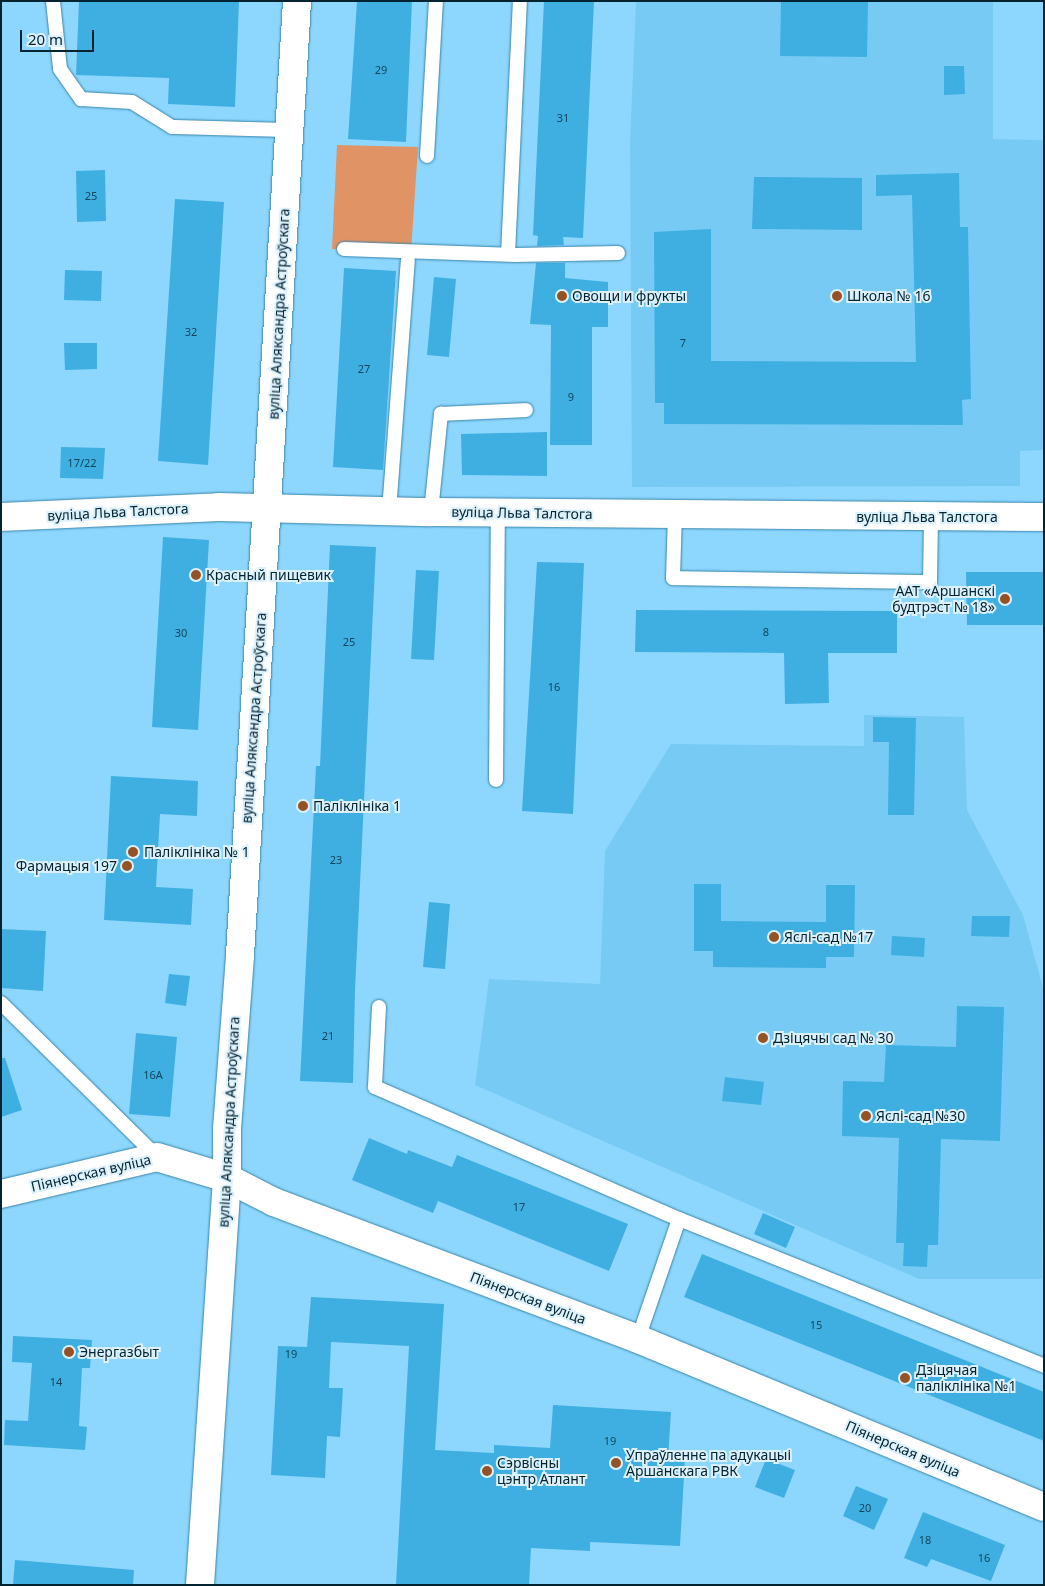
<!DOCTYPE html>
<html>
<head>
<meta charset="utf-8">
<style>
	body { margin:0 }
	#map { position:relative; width:1045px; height:1586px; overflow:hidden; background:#8dd7fe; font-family:"Noto Sans",sans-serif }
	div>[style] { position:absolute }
	.built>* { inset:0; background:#77caf3 }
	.green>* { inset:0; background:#e09465 }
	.building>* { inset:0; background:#3fafe2 }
	.roads { filter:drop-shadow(0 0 1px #3984a8) drop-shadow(0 0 1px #3984a8) }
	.service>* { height:14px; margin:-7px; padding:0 7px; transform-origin:7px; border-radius:7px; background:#fff }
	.minor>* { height:28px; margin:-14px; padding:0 14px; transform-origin:14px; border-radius:14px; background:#fff }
	.tertiary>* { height:28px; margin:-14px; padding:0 14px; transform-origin:14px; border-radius:14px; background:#fff }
	.dots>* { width:14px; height:14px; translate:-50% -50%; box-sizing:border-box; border:2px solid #dcf1fc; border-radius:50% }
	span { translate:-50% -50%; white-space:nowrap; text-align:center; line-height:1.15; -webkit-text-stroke:4px #dcf1fc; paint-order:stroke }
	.number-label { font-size:11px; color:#12465d }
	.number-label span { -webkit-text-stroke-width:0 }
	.poi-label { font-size:14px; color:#032331 }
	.left { translate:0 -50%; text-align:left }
	.right { translate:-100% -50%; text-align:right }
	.street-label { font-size:14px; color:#032331 }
	.frame { position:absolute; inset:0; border:2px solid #032331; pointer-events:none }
	.scale { position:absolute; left:20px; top:30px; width:74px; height:22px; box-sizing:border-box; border:2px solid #032331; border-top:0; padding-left:6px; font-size:15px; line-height:18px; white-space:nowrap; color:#032331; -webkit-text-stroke:4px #dcf1fc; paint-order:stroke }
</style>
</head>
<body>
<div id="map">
	<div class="built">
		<div style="clip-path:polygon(636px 1px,993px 1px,993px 139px,1044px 140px,1044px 450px,1020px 451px,1020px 486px,632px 487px,630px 143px)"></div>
		<div style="clip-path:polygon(864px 715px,964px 717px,967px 810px,1023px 915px,1044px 991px,1042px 1279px,919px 1279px,475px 1085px,489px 979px,600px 984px,605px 851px,671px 744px,864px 746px)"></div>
	</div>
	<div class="green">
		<div style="clip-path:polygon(337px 145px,418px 147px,411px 252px,332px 249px)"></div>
	</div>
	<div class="building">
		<div style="clip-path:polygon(79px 1px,239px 1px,235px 107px,168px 104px,169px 78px,76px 75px)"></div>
		<div style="clip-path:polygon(357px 1px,412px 1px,406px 142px,348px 139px)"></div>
		<div style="clip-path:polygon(544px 1px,594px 1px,583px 238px,563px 237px,564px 245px,537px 246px,538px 236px,533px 235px)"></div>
		<div style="clip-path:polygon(781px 1px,868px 1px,867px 57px,780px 56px)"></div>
		<div style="clip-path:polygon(944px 66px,964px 66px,965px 94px,944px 95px)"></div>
		<div style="clip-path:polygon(105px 170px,106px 221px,77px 222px,76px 171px)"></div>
		<div style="clip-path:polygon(959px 173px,960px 227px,968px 227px,971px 399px,962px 400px,963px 425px,664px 424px,664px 403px,655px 403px,654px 232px,711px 229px,711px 361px,916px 362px,912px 195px,876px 196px,876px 175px)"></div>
		<div style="clip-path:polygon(754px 177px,862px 178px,862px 230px,752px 229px)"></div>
		<div style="clip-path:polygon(175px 199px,224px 202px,208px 465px,158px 461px)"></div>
		<div style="clip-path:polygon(536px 263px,565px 263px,565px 278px,608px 282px,608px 327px,592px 327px,592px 445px,550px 445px,551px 325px,530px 324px)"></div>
		<div style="clip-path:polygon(344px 268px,396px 271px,383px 470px,333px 467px)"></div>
		<div style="clip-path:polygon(65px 270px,102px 271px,101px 301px,64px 300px)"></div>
		<div style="clip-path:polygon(434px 277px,456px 279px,449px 357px,427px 355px)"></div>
		<div style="clip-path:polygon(64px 343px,97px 343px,97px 369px,65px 370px)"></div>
		<div style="clip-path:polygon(547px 432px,547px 476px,462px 475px,461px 434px)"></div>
		<div style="clip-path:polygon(61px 447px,105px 448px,103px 479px,60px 478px)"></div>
		<div style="clip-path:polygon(163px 537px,209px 540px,198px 730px,152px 727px)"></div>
		<div style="clip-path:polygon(330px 545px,376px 547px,355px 990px,353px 1083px,300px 1081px,316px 766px,320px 766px)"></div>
		<div style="clip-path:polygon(537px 562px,584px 563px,573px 814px,522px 811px)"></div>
		<div style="clip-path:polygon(416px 570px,439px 571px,434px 660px,411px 659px)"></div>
		<div style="clip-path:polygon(966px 572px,1044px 572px,1044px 625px,967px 625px)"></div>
		<div style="clip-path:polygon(636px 610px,897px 611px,897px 653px,828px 653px,829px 703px,785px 704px,784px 653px,635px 652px)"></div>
		<div style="clip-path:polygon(873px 717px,916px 718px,914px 815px,888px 815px,889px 742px,873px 742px)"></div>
		<div style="clip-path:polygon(111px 776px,198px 781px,197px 816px,160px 814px,156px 887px,193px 889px,191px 925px,104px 920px)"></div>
		<div style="clip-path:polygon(694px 884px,721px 884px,721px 921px,826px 922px,826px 885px,855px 885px,854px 957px,826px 957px,826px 968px,713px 967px,713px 951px,694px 951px)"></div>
		<div style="clip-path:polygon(429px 902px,450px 904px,445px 969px,423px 967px)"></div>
		<div style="clip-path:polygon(972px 916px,1010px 916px,1009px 937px,971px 936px)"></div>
		<div style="clip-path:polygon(1px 929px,46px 931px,43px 991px,1px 988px)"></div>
		<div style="clip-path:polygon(892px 936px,925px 938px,924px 957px,891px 955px)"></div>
		<div style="clip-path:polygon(169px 974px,190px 976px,186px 1006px,165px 1003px)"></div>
		<div style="clip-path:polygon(957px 1006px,1004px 1007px,1000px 1141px,941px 1139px,938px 1245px,928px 1245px,927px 1267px,903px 1266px,904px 1243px,896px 1243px,899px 1138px,842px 1136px,843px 1081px,884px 1082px,886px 1045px,956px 1047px)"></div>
		<div style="clip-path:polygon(136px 1033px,177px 1037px,170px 1117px,129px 1114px)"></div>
		<div style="clip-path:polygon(1px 1058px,5px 1058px,22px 1110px,1px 1117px)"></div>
		<div style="clip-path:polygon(725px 1077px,764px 1082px,761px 1105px,722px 1101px)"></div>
		<div style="clip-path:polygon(369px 1138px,407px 1154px,408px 1150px,452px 1167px,457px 1155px,628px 1224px,609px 1271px,438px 1201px,433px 1213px,352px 1180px)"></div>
		<div style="clip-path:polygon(763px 1213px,795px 1227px,786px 1248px,754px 1234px)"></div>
		<div style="clip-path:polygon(702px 1254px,1044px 1392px,1044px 1441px,684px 1297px)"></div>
		<div style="clip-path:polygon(311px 1297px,444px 1304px,435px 1450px,494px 1453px,494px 1445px,550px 1448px,553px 1405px,671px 1412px,668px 1458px,685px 1459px,680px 1546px,590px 1542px,590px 1551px,531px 1548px,529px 1585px,396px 1585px,409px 1346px,331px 1342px,329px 1388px,343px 1388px,340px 1437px,327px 1436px,325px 1478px,271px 1475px,278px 1346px,307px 1347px)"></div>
		<div style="clip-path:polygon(13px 1336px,92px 1340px,90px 1368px,82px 1368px,79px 1426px,87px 1427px,85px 1450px,4px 1445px,5px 1420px,28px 1421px,32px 1363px,12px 1362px)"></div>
		<div style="clip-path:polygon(766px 1459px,795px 1470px,784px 1498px,755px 1487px)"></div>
		<div style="clip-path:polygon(856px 1486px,888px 1499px,874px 1530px,843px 1516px)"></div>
		<div style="clip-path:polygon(923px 1512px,1005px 1545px,991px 1581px,931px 1559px,927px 1567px,904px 1558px)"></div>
		<div style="clip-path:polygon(15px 1560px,134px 1570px,133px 1585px,13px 1585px)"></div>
	</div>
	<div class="roads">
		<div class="service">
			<div style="left:53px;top:1px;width:68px;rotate:84.1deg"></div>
			<div style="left:60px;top:69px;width:37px;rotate:55deg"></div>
			<div style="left:81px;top:99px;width:51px;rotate:3.4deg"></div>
			<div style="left:132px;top:102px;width:47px;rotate:32deg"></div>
			<div style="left:172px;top:127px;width:117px;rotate:1.5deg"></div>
			<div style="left:427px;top:156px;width:155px;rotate:-86.7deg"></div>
			<div style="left:344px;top:249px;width:171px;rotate:2deg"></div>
			<div style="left:515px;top:255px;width:103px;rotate:-1.1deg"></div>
			<div style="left:508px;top:254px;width:253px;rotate:-87.3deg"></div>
			<div style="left:389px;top:511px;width:251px;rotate:-85.7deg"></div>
			<div style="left:431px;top:512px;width:99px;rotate:-84.2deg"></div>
			<div style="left:441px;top:414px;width:85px;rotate:-2.7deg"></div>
			<div style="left:675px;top:514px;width:64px;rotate:91.8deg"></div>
			<div style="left:673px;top:578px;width:257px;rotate:0.9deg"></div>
			<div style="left:930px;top:582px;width:64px;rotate:-89.1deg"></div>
			<div style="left:496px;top:780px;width:267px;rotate:-89.6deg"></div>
			<div style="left:1px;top:1003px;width:219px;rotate:44.6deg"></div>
			<div style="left:379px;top:1007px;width:80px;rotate:92.9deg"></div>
			<div style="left:375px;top:1087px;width:331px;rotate:23.5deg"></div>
			<div style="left:679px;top:1219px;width:127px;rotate:108.9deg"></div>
			<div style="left:679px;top:1219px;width:393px;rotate:21.9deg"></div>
		</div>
		<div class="minor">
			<div style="left:1px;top:1194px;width:160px;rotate:-13.3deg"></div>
			<div style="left:157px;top:1157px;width:73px;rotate:16.7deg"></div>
		</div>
		<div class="tertiary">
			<div style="left:1px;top:517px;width:218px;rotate:-2.6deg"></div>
			<div style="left:219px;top:507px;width:212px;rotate:1.4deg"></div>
			<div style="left:431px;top:512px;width:613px;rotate:0.47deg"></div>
			<div style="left:227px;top:1178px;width:53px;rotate:27.1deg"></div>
			<div style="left:274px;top:1202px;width:389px;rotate:20.6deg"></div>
			<div style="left:638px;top:1339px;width:439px;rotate:22.5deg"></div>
			<div style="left:200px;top:1585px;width:408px;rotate:-86.2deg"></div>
			<div style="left:227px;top:1178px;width:49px;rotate:-90deg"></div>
			<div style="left:227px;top:1129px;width:174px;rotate:-85.7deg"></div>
			<div style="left:240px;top:955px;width:956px;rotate:-86.58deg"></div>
		</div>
	</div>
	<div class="dots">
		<div style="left:562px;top:296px;background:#955224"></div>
		<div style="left:837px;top:296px;background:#955224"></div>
		<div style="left:196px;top:575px;background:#955224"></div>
		<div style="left:1005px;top:599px;background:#955224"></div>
		<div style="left:303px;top:806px;background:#955224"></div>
		<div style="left:133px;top:852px;background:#955224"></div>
		<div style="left:127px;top:866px;background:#955224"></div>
		<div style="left:774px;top:937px;background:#955224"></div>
		<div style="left:763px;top:1038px;background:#955224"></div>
		<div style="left:866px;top:1116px;background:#955224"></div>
		<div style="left:69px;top:1352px;background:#955224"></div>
		<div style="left:905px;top:1378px;background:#955224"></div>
		<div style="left:616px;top:1463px;background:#955224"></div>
		<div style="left:487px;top:1471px;background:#955224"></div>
	</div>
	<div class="number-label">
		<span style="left:381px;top:70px">29</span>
		<span style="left:563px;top:118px">31</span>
		<span style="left:91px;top:196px">25</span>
		<span style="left:191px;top:332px">32</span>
		<span style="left:683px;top:343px">7</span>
		<span style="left:364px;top:369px">27</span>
		<span style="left:571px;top:397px">9</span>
		<span style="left:82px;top:463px">17/22</span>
		<span style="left:766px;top:632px">8</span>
		<span style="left:181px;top:633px">30</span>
		<span style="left:349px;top:642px">25</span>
		<span style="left:554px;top:687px">16</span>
		<span style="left:336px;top:860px">23</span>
		<span style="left:328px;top:1036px">21</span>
		<span style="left:153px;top:1075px">16А</span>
		<span style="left:519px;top:1207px">17</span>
		<span style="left:816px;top:1325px">15</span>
		<span style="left:291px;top:1354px">19</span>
		<span style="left:56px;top:1382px">14</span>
		<span style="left:610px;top:1441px">19</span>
		<span style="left:865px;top:1508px">20</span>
		<span style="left:925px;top:1540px">18</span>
		<span style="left:984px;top:1558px">16</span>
	</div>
	<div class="poi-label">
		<span class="left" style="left:572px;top:296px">Овощи и фрукты</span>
		<span class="left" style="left:847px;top:296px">Школа № 16</span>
		<span class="left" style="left:206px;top:575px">Красный пищевик</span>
		<span class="right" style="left:995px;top:599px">ААТ «Аршанскі<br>будтрэст № 18»</span>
		<span class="left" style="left:313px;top:806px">Паліклініка 1</span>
		<span class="left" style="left:144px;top:852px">Паліклініка № 1</span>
		<span class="right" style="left:117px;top:866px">Фармацыя 197</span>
		<span class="left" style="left:784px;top:937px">Яслі-сад №17</span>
		<span class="left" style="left:773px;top:1038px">Дзіцячы сад № 30</span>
		<span class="left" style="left:876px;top:1116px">Яслі-сад №30</span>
		<span class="left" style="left:79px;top:1352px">Энергазбыт</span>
		<span class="left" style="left:916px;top:1378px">Дзіцячая<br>паліклініка №1</span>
		<span class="left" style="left:626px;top:1463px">Упраўленне па адукацыі<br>Аршанскага РВК</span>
		<span class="left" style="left:497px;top:1471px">Сэрвісны<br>цэнтр Атлант</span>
	</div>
	<div class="street-label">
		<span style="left:279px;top:314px;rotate:-87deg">вуліца Аляксандра Астроўскага</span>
		<span style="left:118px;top:512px;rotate:-3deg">вуліца Льва Талстога</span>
		<span style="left:522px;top:513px;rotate:1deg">вуліца Льва Талстога</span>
		<span style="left:927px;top:517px">вуліца Льва Талстога</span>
		<span style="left:254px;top:718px;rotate:-86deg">вуліца Аляксандра Астроўскага</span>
		<span style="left:229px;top:1122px;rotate:-87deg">вуліца Аляксандра Астроўскага</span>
		<span style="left:91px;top:1173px;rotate:-13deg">Піянерская вуліца</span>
		<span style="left:528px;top:1298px;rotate:21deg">Піянерская вуліца</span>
		<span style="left:903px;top:1449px;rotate:23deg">Піянерская вуліца</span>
	</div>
	<div class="frame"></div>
	<div class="scale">20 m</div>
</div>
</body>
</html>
